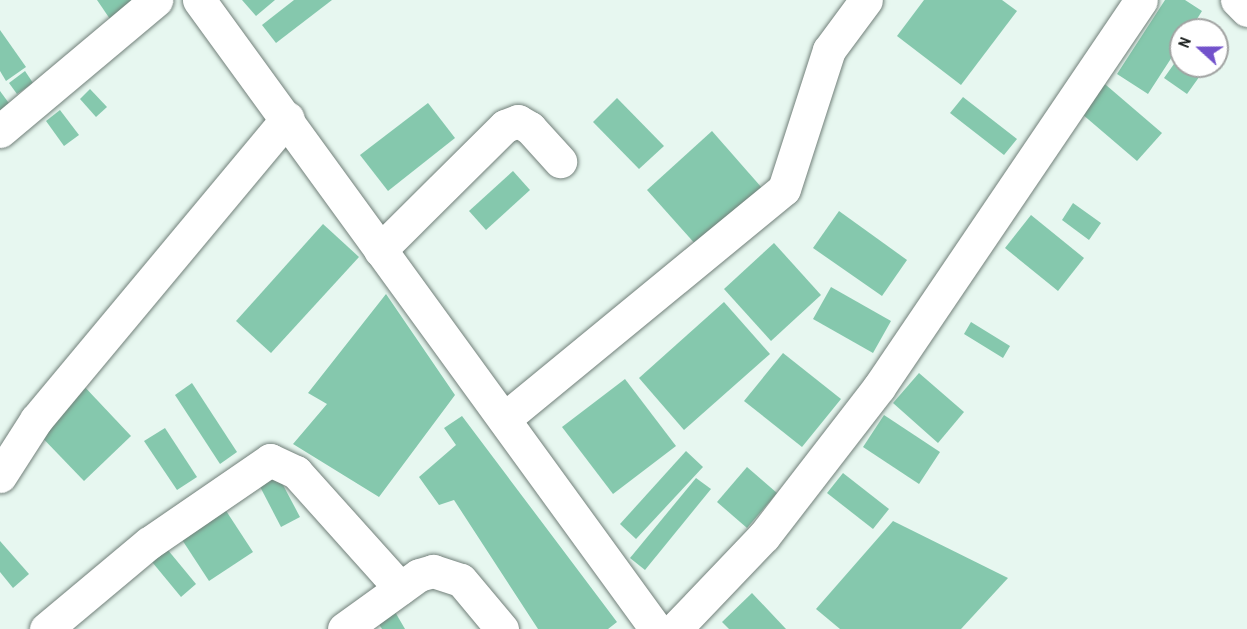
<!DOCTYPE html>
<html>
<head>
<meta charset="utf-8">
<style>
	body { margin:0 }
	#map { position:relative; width:1247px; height:629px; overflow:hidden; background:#e7f7f0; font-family:"Archivo Narrow",sans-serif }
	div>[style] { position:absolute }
	.building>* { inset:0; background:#85c8ad }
	.roads { filter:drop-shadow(0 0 2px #72807a) drop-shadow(0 0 2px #72807a) }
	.minor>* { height:33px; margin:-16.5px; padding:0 16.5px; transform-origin:16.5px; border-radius:16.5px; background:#fff }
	span { translate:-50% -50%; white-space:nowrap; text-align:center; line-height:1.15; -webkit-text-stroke:4.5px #fff; paint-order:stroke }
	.north { position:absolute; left:1169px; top:18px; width:60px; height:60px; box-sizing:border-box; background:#fff; border:2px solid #a1a3a2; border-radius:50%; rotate:291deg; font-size:16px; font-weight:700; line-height:24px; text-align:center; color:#141917 }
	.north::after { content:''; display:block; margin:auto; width:21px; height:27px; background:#7252cb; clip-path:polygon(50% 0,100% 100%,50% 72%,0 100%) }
</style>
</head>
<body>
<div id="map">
	<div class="building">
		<div style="clip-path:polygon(97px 0,138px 0,110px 19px)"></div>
		<div style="clip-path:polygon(242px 0,275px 0,256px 16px)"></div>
		<div style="clip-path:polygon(294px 0,332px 0,276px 43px,262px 25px)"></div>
		<div style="clip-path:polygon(924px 0,1002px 0,1017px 11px,961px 85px,897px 36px)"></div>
		<div style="clip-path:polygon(1165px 0,1185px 0,1202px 11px,1190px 30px,1181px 30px,1181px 43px,1148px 94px,1117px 74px)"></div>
		<div style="clip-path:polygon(0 30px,26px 67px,6px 81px,0 71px)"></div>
		<div style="clip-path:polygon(1217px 35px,1225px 40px,1217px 51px)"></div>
		<div style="clip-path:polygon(1181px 54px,1181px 66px,1207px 66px,1187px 94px,1164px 78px)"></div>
		<div style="clip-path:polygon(25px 71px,33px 83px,17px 94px,9px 83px)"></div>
		<div style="clip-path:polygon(1099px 79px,1162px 133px,1137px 161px,1075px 108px)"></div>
		<div style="clip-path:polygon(90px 89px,107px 107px,96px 117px,80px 99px)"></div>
		<div style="clip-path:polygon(0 91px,11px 106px,0 114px)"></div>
		<div style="clip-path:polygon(963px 97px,1017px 139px,1004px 155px,950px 113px)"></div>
		<div style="clip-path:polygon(617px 98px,664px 146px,639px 169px,593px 122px)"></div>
		<div style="clip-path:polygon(428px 103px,455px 138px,388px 191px,360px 155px)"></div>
		<div style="clip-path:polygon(60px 110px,79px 135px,64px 146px,46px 121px)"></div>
		<div style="clip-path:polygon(712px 131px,762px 188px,697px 246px,647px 190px)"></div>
		<div style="clip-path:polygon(513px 171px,530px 190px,486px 230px,469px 211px)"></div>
		<div style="clip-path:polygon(1073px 203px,1101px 223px,1089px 240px,1062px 220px)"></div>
		<div style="clip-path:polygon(839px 211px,907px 260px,882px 296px,813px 248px)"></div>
		<div style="clip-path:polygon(1031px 215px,1084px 258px,1058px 291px,1005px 248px)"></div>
		<div style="clip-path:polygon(323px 224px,359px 257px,271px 353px,236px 321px)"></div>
		<div style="clip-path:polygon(774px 243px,821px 295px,771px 341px,724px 289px)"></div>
		<div style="clip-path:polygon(831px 287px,891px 321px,873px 353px,813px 319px)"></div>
		<div style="clip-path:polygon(386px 294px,455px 395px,379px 497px,293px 444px,327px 404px,308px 393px)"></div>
		<div style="clip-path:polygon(724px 302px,770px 354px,684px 430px,639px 378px)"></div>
		<div style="clip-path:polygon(971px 322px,1010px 346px,1003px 358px,964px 334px)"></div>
		<div style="clip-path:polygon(783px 353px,841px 399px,802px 447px,744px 401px)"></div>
		<div style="clip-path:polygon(919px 373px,964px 412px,938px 443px,893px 403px)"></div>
		<div style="clip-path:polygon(625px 379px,676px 446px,613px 494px,562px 427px)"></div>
		<div style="clip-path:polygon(81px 383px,131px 436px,84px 481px,33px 428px)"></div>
		<div style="clip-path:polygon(192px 383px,237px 452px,220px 464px,175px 395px)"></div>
		<div style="clip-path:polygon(884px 415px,940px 452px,919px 484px,863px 447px)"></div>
		<div style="clip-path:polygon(462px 416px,617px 622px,608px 629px,538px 629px,454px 500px,439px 505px,419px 477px,456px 445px,444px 428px)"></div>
		<div style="clip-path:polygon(165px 428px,197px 477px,177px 490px,144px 441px)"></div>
		<div style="clip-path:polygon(686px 451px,703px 467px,636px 539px,620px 524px)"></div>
		<div style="clip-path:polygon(747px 467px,777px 493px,747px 528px,717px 502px)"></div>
		<div style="clip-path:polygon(274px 468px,300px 517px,281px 527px,255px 477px)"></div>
		<div style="clip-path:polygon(843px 473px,889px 509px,873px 529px,827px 493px)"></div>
		<div style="clip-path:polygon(696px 478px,711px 489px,645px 570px,630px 558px)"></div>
		<div style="clip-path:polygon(219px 500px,253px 552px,209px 581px,175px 529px)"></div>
		<div style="clip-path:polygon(893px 521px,1008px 578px,961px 629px,840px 629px,816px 609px)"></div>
		<div style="clip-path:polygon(158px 538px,196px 584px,181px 597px,143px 551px)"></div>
		<div style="clip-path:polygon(0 541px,29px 574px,13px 588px,0 572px)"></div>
		<div style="clip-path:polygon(752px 593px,786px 629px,729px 629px,722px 622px)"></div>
		<div style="clip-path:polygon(391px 605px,405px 629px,382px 629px,373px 615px)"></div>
	</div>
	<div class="roads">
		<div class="minor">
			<div style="left:199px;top:0;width:777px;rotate:54deg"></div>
			<div style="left:1237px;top:0;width:14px;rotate:45deg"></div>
			<div style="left:0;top:131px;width:204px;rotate:-40deg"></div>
			<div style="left:380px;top:250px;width:176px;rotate:-44.8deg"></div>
			<div style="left:505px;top:126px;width:14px;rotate:-21deg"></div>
			<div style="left:518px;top:121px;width:14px;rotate:30deg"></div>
			<div style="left:530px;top:128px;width:45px;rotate:47.7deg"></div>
			<div style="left:504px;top:419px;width:362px;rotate:-39.4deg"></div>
			<div style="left:784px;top:189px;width:146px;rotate:-72.1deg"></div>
			<div style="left:829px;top:50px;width:62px;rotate:-53.5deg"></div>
			<div style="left:0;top:476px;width:67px;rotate:-57.3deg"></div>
			<div style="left:36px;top:420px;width:393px;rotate:-50.2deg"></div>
			<div style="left:46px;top:629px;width:134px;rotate:-39.9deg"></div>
			<div style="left:149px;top:543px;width:147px;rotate:-34.4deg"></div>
			<div style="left:270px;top:460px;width:29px;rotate:25deg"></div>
			<div style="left:296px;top:472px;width:156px;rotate:48.1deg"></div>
			<div style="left:344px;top:629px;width:92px;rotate:-35.8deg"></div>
			<div style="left:419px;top:575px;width:15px;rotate:-16deg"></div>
			<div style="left:433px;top:571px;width:29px;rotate:18deg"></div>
			<div style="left:461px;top:580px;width:64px;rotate:50.1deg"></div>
			<div style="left:675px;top:629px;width:129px;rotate:-46.3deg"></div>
			<div style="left:764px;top:536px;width:188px;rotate:-52.3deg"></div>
			<div style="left:879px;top:387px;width:467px;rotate:-55.9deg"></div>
		</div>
	</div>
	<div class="north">N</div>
</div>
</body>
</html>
